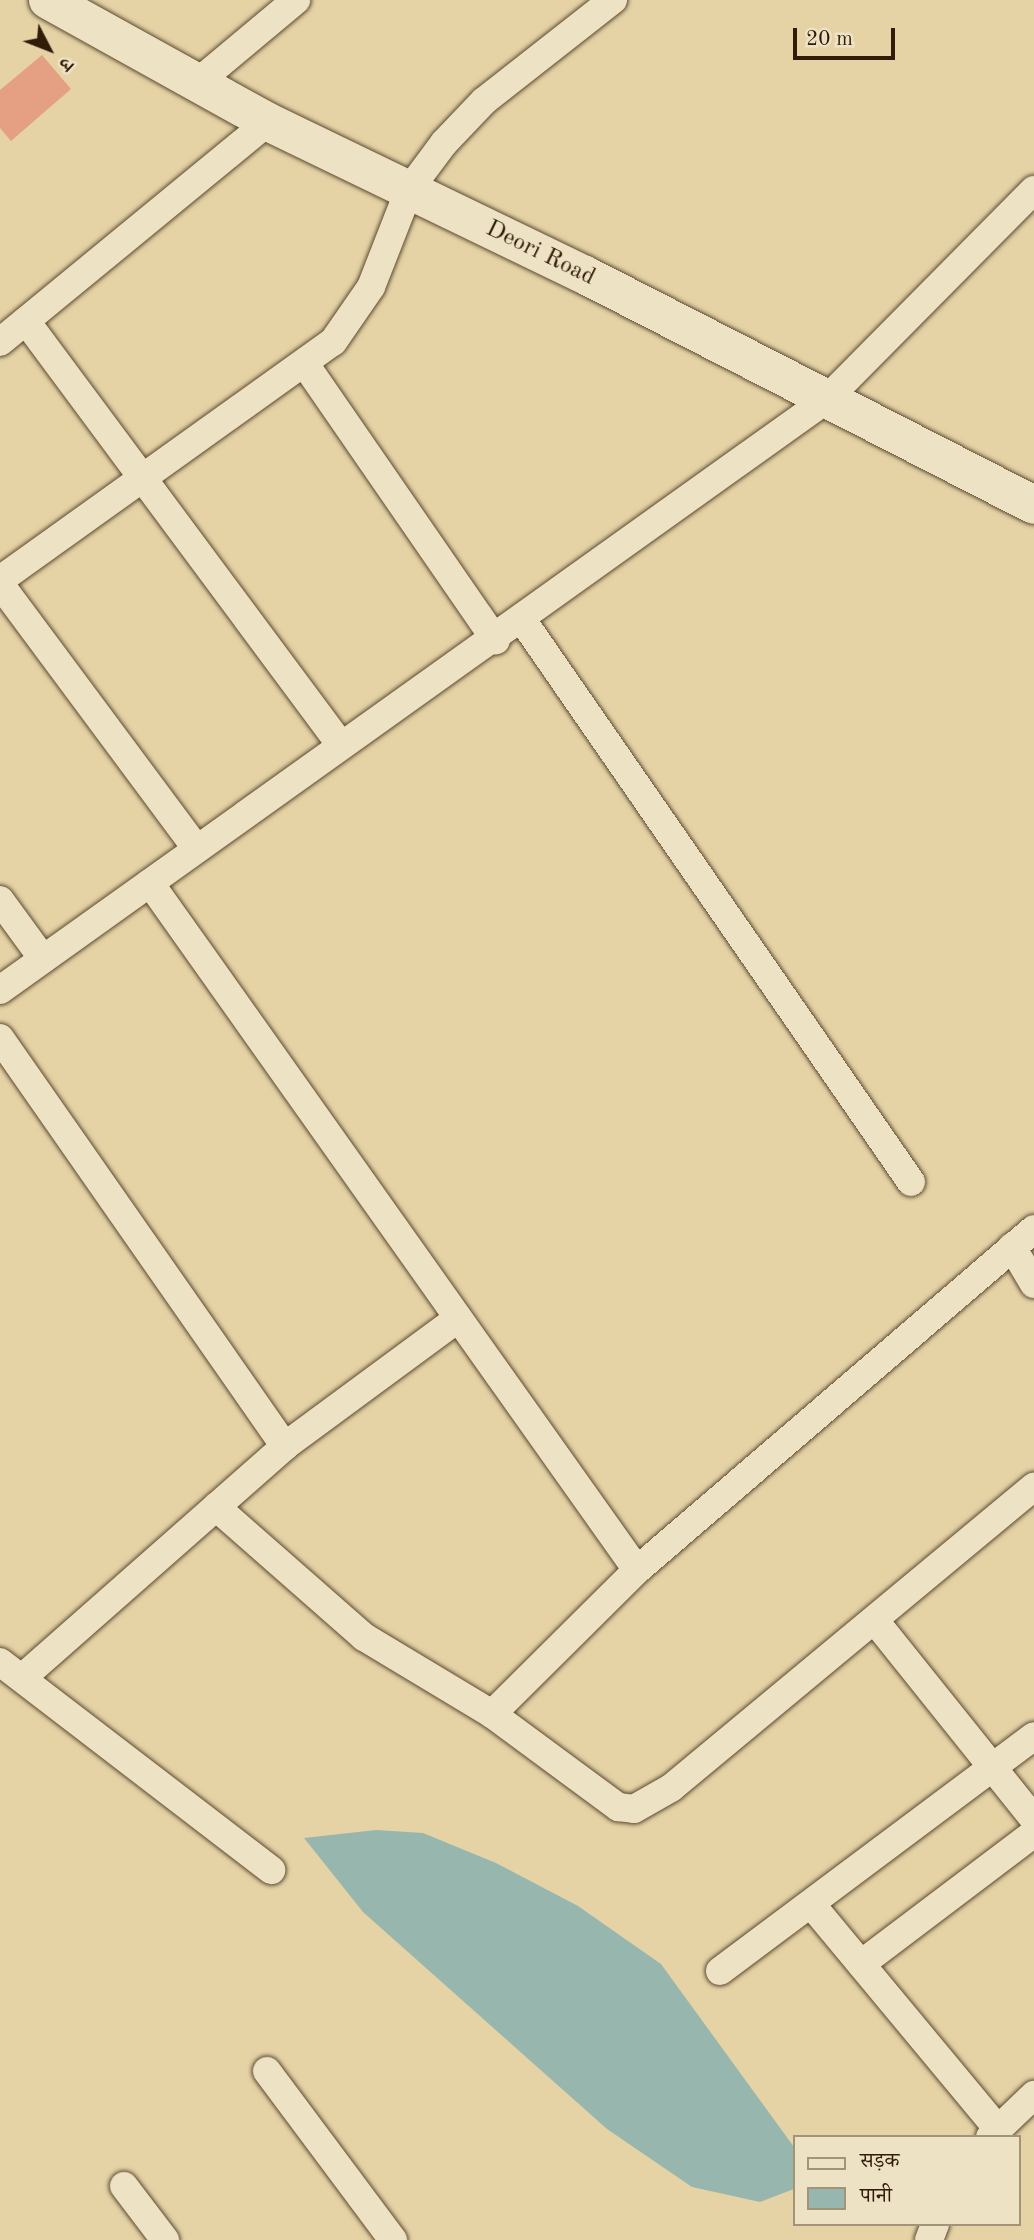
<!DOCTYPE html>
<html>
<head>
<meta charset="utf-8">
<style>
	body { margin:0 }
	#map { position:relative; width:1034px; height:2240px; overflow:hidden; background:#e5d3a6; font-family:"Old Standard TT","Noto Serif Devanagari",serif }
	div>[style] { position:absolute }
	.water>* { inset:0; background:#97b7ae }
	.building>* { inset:0; background:#e5a083 }
	.roads { filter:drop-shadow(0 0 2px #5d4a30) drop-shadow(0 0 2px #5d4a30) }
	.street>* { height:28px; margin:-14px; padding:0 14px; transform-origin:14px; border-radius:14px; background:#eee2c5 }
	.secondary>* { height:38px; margin:-19px; padding:0 19px; transform-origin:19px; border-radius:19px; background:#eee2c5 }
	span { translate:-50% -50%; white-space:nowrap; text-align:center; line-height:1.15; -webkit-text-stroke:5px #eee2c5; paint-order:stroke }
	.street-label { font-size:24px; color:#301c08 }
	.legend { position:absolute; left:793px; top:2135px; width:228px; height:91px; box-sizing:border-box; background:#eee2c5; border:2px solid #a29379; margin:0; padding:9px 12px; list-style:none; font-size:21px; color:#301c08 }
	.legend li { display:flex; align-items:center; gap:14px; height:35px }
	.legend b { width:35px; border:2px solid #a29379 }
	.north { position:absolute; left:14px; top:14px; width:70px; height:70px; -webkit-text-stroke:5px #eee2c5; paint-order:stroke; rotate:132deg; font-size:19px; font-weight:700; line-height:28px; text-align:center; color:#301c08 }
	.north::after { content:''; display:block; margin:auto; width:24px; height:32px; background:#301c08; clip-path:polygon(50% 0,100% 100%,50% 72%,0 100%) }
	.scale { position:absolute; left:793px; top:28px; width:102px; height:32px; box-sizing:border-box; border:4px solid #301c08; border-top:0; padding-left:9px; font-size:21px; line-height:24px; white-space:nowrap; color:#301c08; -webkit-text-stroke:5px #eee2c5; paint-order:stroke }
</style>
</head>
<body>
<div id="map">
	<div class="water">
		<div style="clip-path:polygon(376px 1830px,423px 1833px,496px 1863px,578px 1906px,661px 1964px,794px 2147px,794px 2189px,760px 2202px,692px 2187px,607px 2129px,363px 1912px,304px 1838px)"></div>
	</div>
	<div class="building">
		<div style="clip-path:polygon(42px 55px,71px 89px,11px 141px,0 128px,0 90px)"></div>
	</div>
	<div class="roads">
		<div class="street">
			<div style="left:198px;top:82px;width:128px;rotate:-39.9deg"></div>
			<div style="left:26px;top:321px;width:527px;rotate:53.41deg"></div>
			<div style="left:0;top:342px;width:347px;rotate:-39.4deg"></div>
			<div style="left:305px;top:364px;width:336px;rotate:55.4deg"></div>
			<div style="left:0;top:580px;width:409px;rotate:-35.6deg"></div>
			<div style="left:333px;top:342px;width:67px;rotate:-55.4deg"></div>
			<div style="left:371px;top:287px;width:104px;rotate:-68.6deg"></div>
			<div style="left:409px;top:190px;width:59px;rotate:-53.3deg"></div>
			<div style="left:444px;top:143px;width:58px;rotate:-46.4deg"></div>
			<div style="left:484px;top:101px;width:164px;rotate:-38.1deg"></div>
			<div style="left:0;top:584px;width:329px;rotate:53.4deg"></div>
			<div style="left:523px;top:621px;width:682px;rotate:55.33deg"></div>
			<div style="left:150px;top:883px;width:842px;rotate:54.67deg"></div>
			<div style="left:0;top:900px;width:73px;rotate:53.9deg"></div>
			<div style="left:0;top:990px;width:1016px;rotate:-35.55deg"></div>
			<div style="left:827px;top:399px;width:294px;rotate:-45.3deg"></div>
			<div style="left:0;top:1038px;width:498px;rotate:55.1deg"></div>
			<div style="left:1012px;top:1247px;width:43px;rotate:59.3deg"></div>
			<div style="left:216px;top:1507px;width:197px;rotate:41.3deg"></div>
			<div style="left:364px;top:1637px;width:149px;rotate:31deg"></div>
			<div style="left:492px;top:1714px;width:157px;rotate:36.4deg"></div>
			<div style="left:618px;top:1807px;width:16px;rotate:7deg"></div>
			<div style="left:634px;top:1809px;width:43px;rotate:-29.6deg"></div>
			<div style="left:671px;top:1788px;width:472px;rotate:-39.7deg"></div>
			<div style="left:876px;top:1622px;width:253px;rotate:51.3deg"></div>
			<div style="left:0;top:1662px;width:342px;rotate:37.5deg"></div>
			<div style="left:22px;top:1678px;width:351px;rotate:-41.4deg"></div>
			<div style="left:285px;top:1446px;width:212px;rotate:-36.4deg"></div>
			<div style="left:492px;top:1714px;width:204px;rotate:-44.8deg"></div>
			<div style="left:637px;top:1570px;width:523px;rotate:-40.66deg"></div>
			<div style="left:811px;top:1904px;width:291px;rotate:50.3deg"></div>
			<div style="left:861px;top:1964px;width:217px;rotate:-37.1deg"></div>
			<div style="left:720px;top:1971px;width:392px;rotate:-36.8deg"></div>
			<div style="left:267px;top:2071px;width:211px;rotate:53.3deg"></div>
			<div style="left:990px;top:2137px;width:61px;rotate:-43.7deg"></div>
			<div style="left:124px;top:2186px;width:68px;rotate:52.8deg"></div>
			<div style="left:929px;top:2240px;width:17px;rotate:-69deg"></div>
		</div>
		<div class="secondary">
			<div style="left:48px;top:0;width:252px;rotate:29deg"></div>
			<div style="left:268px;top:122px;width:352px;rotate:25.8deg"></div>
			<div style="left:585px;top:275px;width:504px;rotate:27.12deg"></div>
		</div>
	</div>
	<div class="street-label">
		<span style="left:540px;top:254px;rotate:26deg">Deori Road</span>
	</div>
	<ul class="legend">
	<li><b style="height:9px;background:#eee2c5"></b>सड़क</li>
	<li><b style="height:19px;background:#97b7ae"></b>पानी</li>
	</ul>
	<div class="north">उ</div>
	<div class="scale">20 m</div>
</div>
</body>
</html>
